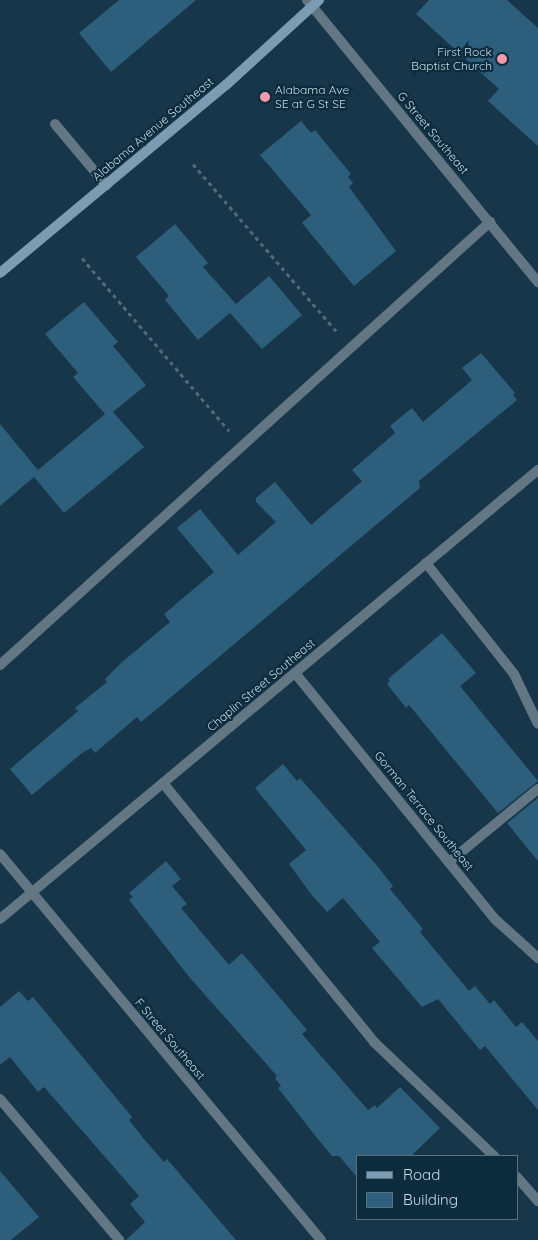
<!DOCTYPE html>
<html>
<head>
<meta charset="utf-8">
<style>
	body { margin:0 }
	#map { position:relative; width:538px; height:1240px; overflow:hidden; background:#173649; font-family:Quicksand,sans-serif }
	div>[style] { position:absolute }
	.building>* { inset:0; background:#2d5e7c }
	.path>* { height:3px; margin-top:-1.5px; transform-origin:0; background:repeating-linear-gradient(90deg,#4f6a7a 0 4px,transparent 0 8px) }
	.lane>* { height:10px; margin:-5px; padding:0 5px; transform-origin:5px; border-radius:5px; background:#627684 }
	.street>* { height:10px; margin:-5px; padding:0 5px; transform-origin:5px; border-radius:5px; background:#627684 }
	.secondary>* { height:10px; margin:-5px; padding:0 5px; transform-origin:5px; border-radius:5px; background:#7b9cb2 }
	.dots>* { width:14px; height:14px; translate:-50% -50%; box-sizing:border-box; border:2px solid #0c2c3e; border-radius:50% }
	span { translate:-50% -50%; white-space:nowrap; text-align:center; line-height:1.15; -webkit-text-stroke:4.5px #0c2c3e; paint-order:stroke }
	.poi-label { font-size:12px; color:#c7d9e4 }
	.right { translate:-100% -50%; text-align:right }
	.left { translate:0 -50%; text-align:left }
	.street-label { font-size:12px; color:#c7d9e4 }
	.legend { position:absolute; left:356px; top:1155px; width:162px; height:65px; box-sizing:border-box; background:#0c2c3e; border:1px solid #577180; margin:0; padding:6px 9px; list-style:none; font-size:15px; color:#c7d9e4 }
	.legend li { display:flex; align-items:center; gap:10px; height:25px }
	.legend b { width:25px; border:1px solid #577180 }
</style>
</head>
<body>
<div id="map">
	<div class="building">
		<div style="clip-path:polygon(119px 0,196px 0,111px 72px,79px 33px)"></div>
		<div style="clip-path:polygon(429px 0,507px 0,538px 28px,538px 146px,488px 101px,499px 89px,416px 14px)"></div>
		<div style="clip-path:polygon(301px 121px,311px 133px,315px 130px,351px 174px,348px 177px,353px 183px,349px 187px,396px 251px,354px 286px,302px 223px,311px 215px,260px 155px)"></div>
		<div style="clip-path:polygon(175px 224px,208px 263px,203px 267px,236px 304px,269px 276px,302px 315px,262px 349px,230px 313px,198px 340px,165px 300px,169px 296px,136px 257px)"></div>
		<div style="clip-path:polygon(84px 302px,118px 342px,113px 346px,146px 385px,113px 412px,144px 447px,64px 513px,34px 477px,0 506px,0 424px,38px 470px,105px 414px,73px 377px,78px 373px,45px 334px)"></div>
		<div style="clip-path:polygon(481px 353px,515px 393px,513px 395px,517px 400px,419px 481px,420px 488px,157px 709px,141px 722px,137px 717px,95px 753px,91px 748px,82px 753px,32px 795px,10px 769px,78px 711px,75px 708px,107px 682px,105px 679px,121px 663px,170px 622px,164px 614px,214px 572px,177px 528px,200px 509px,238px 555px,276px 522px,256px 502px,256px 498px,275px 482px,311px 525px,362px 481px,352px 470px,395px 433px,390px 426px,412px 408px,423px 422px,472px 380px,462px 368px)"></div>
		<div style="clip-path:polygon(442px 633px,476px 673px,460px 686px,538px 781px,498px 813px,409px 705px,406px 708px,387px 684px,390px 681px,388px 679px)"></div>
		<div style="clip-path:polygon(283px 764px,297px 781px,300px 778px,379px 868px,393px 886px,390px 889px,423px 929px,420px 932px,469px 991px,475px 986px,490px 1004px,494px 1000px,516px 1027px,522px 1022px,538px 1041px,538px 1110px,485px 1046px,480px 1050px,438px 999px,422px 1007px,372px 948px,380px 942px,343px 898px,327px 912px,311px 894px,289px 864px,306px 850px,255px 788px)"></div>
		<div style="clip-path:polygon(538px 798px,538px 861px,507px 823px)"></div>
		<div style="clip-path:polygon(166px 861px,181px 879px,172px 886px,187px 904px,181px 908px,229px 965px,242px 953px,307px 1030px,302px 1034px,368px 1110px,375px 1105px,377px 1108px,400px 1087px,440px 1128px,411px 1156px,357px 1156px,357px 1177px,339px 1156px,332px 1156px,317px 1138px,278px 1088px,281px 1086px,275px 1078px,277px 1076px,190px 978px,129px 900px,133px 897px,129px 893px)"></div>
		<div style="clip-path:polygon(19px 991px,28px 1001px,33px 997px,132px 1117px,129px 1120px,144px 1139px,164px 1162px,167px 1159px,236px 1240px,126px 1240px,145px 1222px,130px 1204px,139px 1196px,44px 1087px,38px 1092px,10px 1057px,0 1065px,0 1007px)"></div>
		<div style="clip-path:polygon(0 1171px,39px 1217px,11px 1240px,0 1240px)"></div>
	</div>
	<div class="path">
		<div style="left:193px;top:164px;width:221px;rotate:49.4deg"></div>
		<div style="left:82px;top:258px;width:227px;rotate:49.6deg"></div>
	</div>
	<div class="lane">
		<div style="left:55px;top:124px;width:80px;rotate:50.1deg"></div>
		<div style="left:426px;top:563px;width:142px;rotate:51.6deg"></div>
		<div style="left:514px;top:674px;width:55px;rotate:64.4deg"></div>
		<div style="left:0;top:665px;width:661px;rotate:-42.12deg"></div>
		<div style="left:163px;top:783px;width:334px;rotate:50.8deg"></div>
		<div style="left:374px;top:1042px;width:166px;rotate:43.5deg"></div>
		<div style="left:449px;top:862px;width:115px;rotate:-39.4deg"></div>
		<div style="left:0;top:1099px;width:185px;rotate:49.8deg"></div>
		<div style="left:517px;top:1177px;width:32px;rotate:49deg"></div>
	</div>
	<div class="street">
		<div style="left:307px;top:0;width:365px;rotate:50.7deg"></div>
		<div style="left:295px;top:673px;width:318px;rotate:50.9deg"></div>
		<div style="left:496px;top:920px;width:57px;rotate:42.1deg"></div>
		<div style="left:0;top:854px;width:502px;rotate:50.25deg"></div>
		<div style="left:0;top:919px;width:701px;rotate:-39.85deg"></div>
	</div>
	<div class="secondary">
		<div style="left:0;top:273px;width:294px;rotate:-39.8deg"></div>
		<div style="left:226px;top:85px;width:126px;rotate:-42.4deg"></div>
	</div>
	<div class="dots">
		<div style="left:502px;top:59px;background:#f39aab"></div>
		<div style="left:265px;top:97px;background:#f39aab"></div>
	</div>
	<div class="poi-label">
		<span class="right" style="left:492px;top:59px">First Rock<br>Baptist Church</span>
		<span class="left" style="left:275px;top:97px">Alabama Ave<br>SE at G St SE</span>
	</div>
	<div class="street-label">
		<span style="left:153px;top:129px;rotate:-40deg">Alabama Avenue Southeast</span>
		<span style="left:433px;top:133px;rotate:50deg">G Street Southeast</span>
		<span style="left:261px;top:685px;rotate:-40deg">Chaplin Street Southeast</span>
		<span style="left:424px;top:811px;rotate:51deg">Gorman Terrace Southeast</span>
		<span style="left:170px;top:1039px;rotate:50deg">F Street Southeast</span>
	</div>
	<ul class="legend">
	<li><b style="height:6px;background:#7b9cb2"></b>Road</li>
	<li><b style="height:14px;background:#2d5e7c"></b>Building</li>
	</ul>
</div>
</body>
</html>
